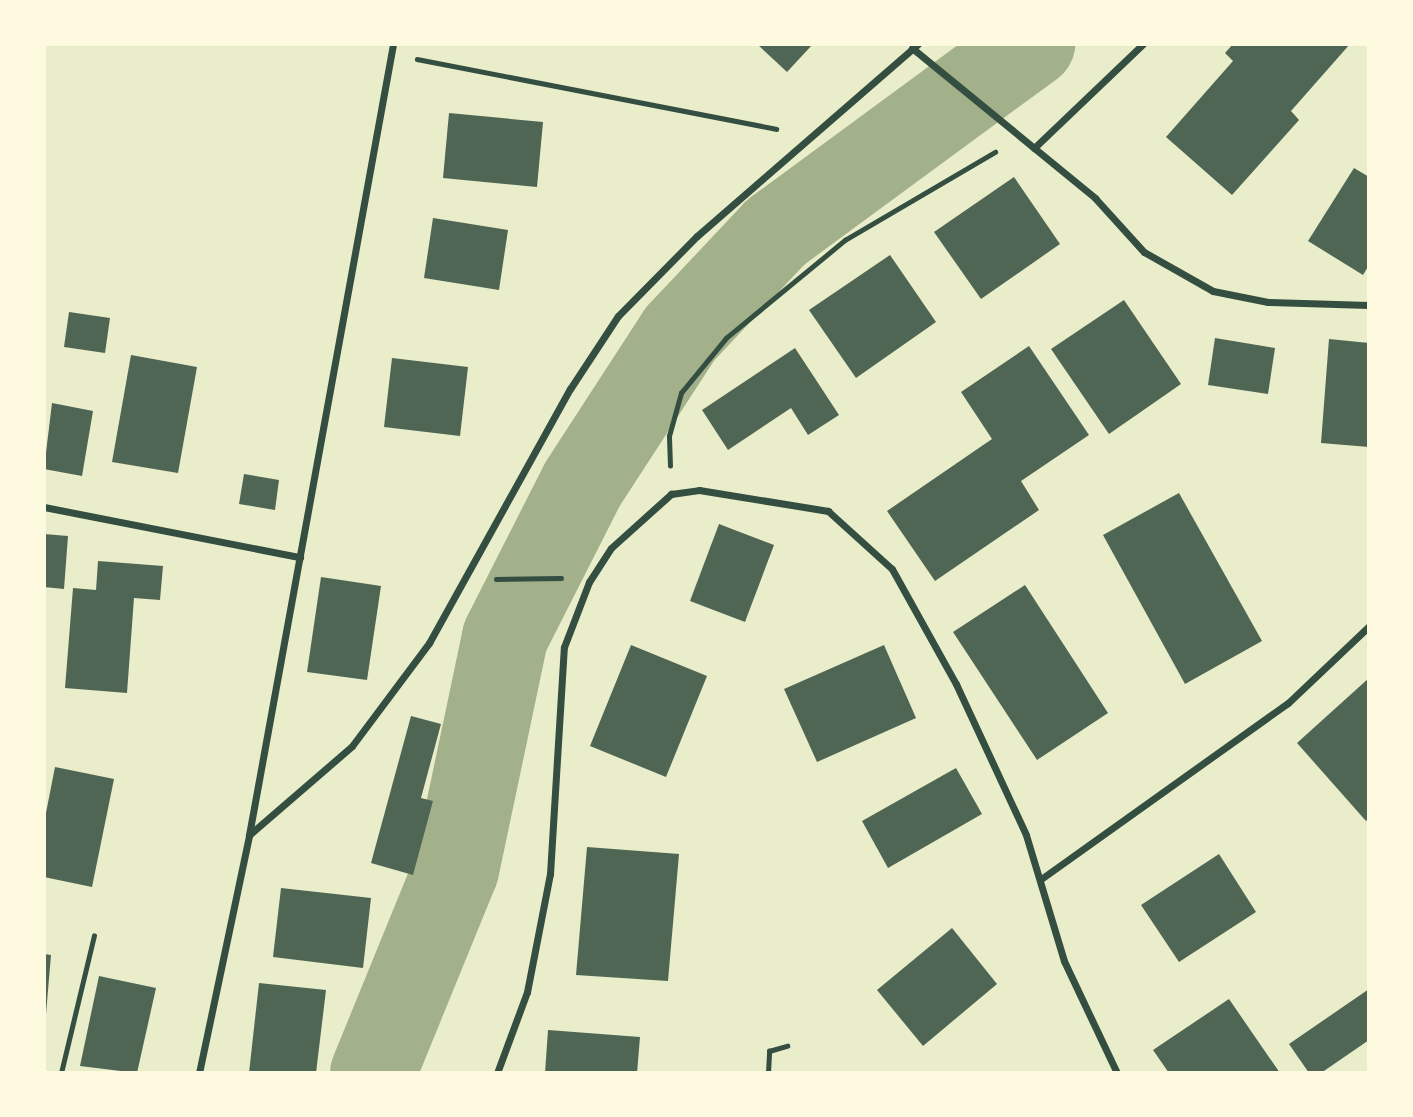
<!DOCTYPE html>
<html>
<head>
<meta charset="utf-8">
<style>
	body { margin:0 }
	#map { position:relative; width:1413px; height:1117px; overflow:hidden; background:#e9edc9; font-family:Lato,sans-serif }
	div>[style] { position:absolute }
	.river>* { height:86px; margin:-43px; padding:0 43px; transform-origin:43px; border-radius:43px; background:#a3b18a }
	.building>* { inset:0; background:#4f6655 }
	.path>* { height:4.5px; margin:-2.25px; padding:0 2.25px; transform-origin:2.25px; border-radius:2.25px; background:#344e41 }
	.minor>* { height:7px; margin:-3.5px; padding:0 3.5px; transform-origin:3.5px; border-radius:3.5px; background:#344e41 }
	span { translate:-50% -50%; white-space:nowrap; text-align:center; line-height:1.15; -webkit-text-stroke:6px #fefae0; paint-order:stroke }
	.frame { position:absolute; inset:0; border:46px solid #fefae0; pointer-events:none }
</style>
</head>
<body>
<div id="map">
	<div class="river">
		<div style="left:373px;top:1073px;width:219px;rotate:-67.8deg"></div>
		<div style="left:456px;top:870px;width:238px;rotate:-78.1deg"></div>
		<div style="left:505px;top:637px;width:170px;rotate:-63.1deg"></div>
		<div style="left:582px;top:485px;width:180px;rotate:-57deg"></div>
		<div style="left:680px;top:334px;width:140px;rotate:-46.7deg"></div>
		<div style="left:776px;top:232px;width:318px;rotate:-36.3deg"></div>
	</div>
	<div class="building">
		<div style="clip-path:polygon(757px 44px,813px 44px,787px 72px)"></div>
		<div style="clip-path:polygon(1233px 44px,1350px 44px,1291px 111px,1299px 120px,1232px 195px,1166px 137px,1233px 61px,1225px 53px)"></div>
		<div style="clip-path:polygon(449px 113px,543px 122px,537px 187px,443px 178px)"></div>
		<div style="clip-path:polygon(1354px 168px,1369px 177px,1369px 265px,1363px 275px,1308px 241px)"></div>
		<div style="clip-path:polygon(1014px 177px,1060px 244px,981px 299px,934px 232px)"></div>
		<div style="clip-path:polygon(433px 218px,508px 230px,499px 290px,424px 278px)"></div>
		<div style="clip-path:polygon(890px 255px,936px 322px,856px 378px,809px 310px)"></div>
		<div style="clip-path:polygon(1124px 300px,1181px 384px,1109px 434px,1051px 349px)"></div>
		<div style="clip-path:polygon(69px 312px,110px 318px,105px 353px,64px 347px)"></div>
		<div style="clip-path:polygon(1215px 338px,1275px 348px,1268px 394px,1208px 385px)"></div>
		<div style="clip-path:polygon(1329px 339px,1369px 343px,1369px 447px,1321px 443px)"></div>
		<div style="clip-path:polygon(1029px 346px,1089px 435px,1021px 481px,1039px 510px,935px 581px,887px 511px,992px 439px,961px 392px)"></div>
		<div style="clip-path:polygon(795px 348px,839px 415px,808px 435px,791px 408px,728px 450px,702px 410px)"></div>
		<div style="clip-path:polygon(131px 355px,197px 367px,178px 473px,112px 462px)"></div>
		<div style="clip-path:polygon(392px 358px,468px 367px,460px 436px,384px 427px)"></div>
		<div style="clip-path:polygon(52px 403px,93px 411px,82px 476px,44px 469px)"></div>
		<div style="clip-path:polygon(244px 474px,279px 480px,275px 510px,239px 504px)"></div>
		<div style="clip-path:polygon(1179px 493px,1262px 641px,1185px 684px,1103px 535px)"></div>
		<div style="clip-path:polygon(719px 524px,774px 545px,745px 622px,690px 601px)"></div>
		<div style="clip-path:polygon(44px 534px,68px 536px,64px 589px,44px 587px)"></div>
		<div style="clip-path:polygon(98px 561px,163px 566px,160px 600px,134px 598px,127px 693px,65px 688px,73px 588px,96px 590px)"></div>
		<div style="clip-path:polygon(321px 577px,381px 586px,367px 680px,307px 672px)"></div>
		<div style="clip-path:polygon(1025px 585px,1108px 713px,1037px 760px,953px 632px)"></div>
		<div style="clip-path:polygon(631px 645px,707px 676px,666px 777px,590px 746px)"></div>
		<div style="clip-path:polygon(884px 645px,916px 718px,817px 762px,784px 689px)"></div>
		<div style="clip-path:polygon(1369px 678px,1369px 818px,1366px 821px,1297px 743px)"></div>
		<div style="clip-path:polygon(411px 716px,441px 724px,421px 798px,433px 801px,413px 875px,371px 863px)"></div>
		<div style="clip-path:polygon(55px 767px,114px 779px,92px 887px,44px 877px,44px 823px)"></div>
		<div style="clip-path:polygon(956px 768px,982px 814px,888px 868px,862px 821px)"></div>
		<div style="clip-path:polygon(587px 847px,679px 854px,668px 981px,576px 975px)"></div>
		<div style="clip-path:polygon(1219px 854px,1256px 912px,1179px 962px,1141px 905px)"></div>
		<div style="clip-path:polygon(281px 888px,371px 898px,363px 968px,273px 957px)"></div>
		<div style="clip-path:polygon(952px 928px,997px 984px,923px 1046px,877px 990px)"></div>
		<div style="clip-path:polygon(44px 954px,51px 955px,46px 1014px,44px 1014px)"></div>
		<div style="clip-path:polygon(99px 976px,156px 988px,137px 1073px,80px 1066px)"></div>
		<div style="clip-path:polygon(259px 983px,326px 990px,316px 1073px,249px 1073px)"></div>
		<div style="clip-path:polygon(1369px 989px,1369px 1040px,1321px 1073px,1309px 1073px,1289px 1044px)"></div>
		<div style="clip-path:polygon(1229px 999px,1280px 1073px,1169px 1073px,1153px 1050px)"></div>
		<div style="clip-path:polygon(548px 1030px,640px 1037px,637px 1073px,545px 1073px)"></div>
	</div>
	<div class="path">
		<div style="left:417px;top:59px;width:366px;rotate:11deg"></div>
		<div style="left:670px;top:466px;width:30px;rotate:-92deg"></div>
		<div style="left:669px;top:436px;width:45px;rotate:-74.4deg"></div>
		<div style="left:681px;top:393px;width:71px;rotate:-50.7deg"></div>
		<div style="left:726px;top:338px;width:154px;rotate:-39.5deg"></div>
		<div style="left:845px;top:240px;width:174px;rotate:-30.4deg"></div>
		<div style="left:496px;top:579px;width:65px;rotate:-0.9deg"></div>
		<div style="left:61px;top:1073px;width:141px;rotate:-76.5deg"></div>
		<div style="left:768px;top:1073px;width:22px;rotate:-87deg"></div>
		<div style="left:769px;top:1051px;width:19px;rotate:-16deg"></div>
	</div>
	<div class="minor">
		<div style="left:912px;top:48px;width:237px;rotate:39.3deg"></div>
		<div style="left:1095px;top:198px;width:73px;rotate:47.8deg"></div>
		<div style="left:1144px;top:252px;width:79px;rotate:29.5deg"></div>
		<div style="left:1213px;top:291px;width:56px;rotate:11.3deg"></div>
		<div style="left:1268px;top:302px;width:101px;rotate:1.7deg"></div>
		<div style="left:1034px;top:148px;width:151px;rotate:-43.7deg"></div>
		<div style="left:44px;top:507px;width:261px;rotate:11.1deg"></div>
		<div style="left:249px;top:835px;width:136px;rotate:-40.8deg"></div>
		<div style="left:352px;top:746px;width:129px;rotate:-53.2deg"></div>
		<div style="left:429px;top:643px;width:291px;rotate:-61deg"></div>
		<div style="left:570px;top:389px;width:87px;rotate:-56.7deg"></div>
		<div style="left:618px;top:316px;width:112px;rotate:-45.4deg"></div>
		<div style="left:697px;top:236px;width:293px;rotate:-41deg"></div>
		<div style="left:1041px;top:879px;width:303px;rotate:-35.5deg"></div>
		<div style="left:1288px;top:703px;width:112px;rotate:-43.5deg"></div>
		<div style="left:199px;top:1073px;width:243px;rotate:-78.1deg"></div>
		<div style="left:249px;top:835px;width:804px;rotate:-79.68deg"></div>
		<div style="left:497px;top:1073px;width:86px;rotate:-69.7deg"></div>
		<div style="left:527px;top:992px;width:120px;rotate:-79deg"></div>
		<div style="left:550px;top:874px;width:227px;rotate:-86.5deg"></div>
		<div style="left:564px;top:647px;width:70px;rotate:-69deg"></div>
		<div style="left:589px;top:582px;width:40px;rotate:-57.1deg"></div>
		<div style="left:611px;top:548px;width:81px;rotate:-42deg"></div>
		<div style="left:671px;top:494px;width:28px;rotate:-8deg"></div>
		<div style="left:699px;top:490px;width:131px;rotate:9.2deg"></div>
		<div style="left:828px;top:511px;width:86px;rotate:42.2deg"></div>
		<div style="left:892px;top:569px;width:132px;rotate:60.9deg"></div>
		<div style="left:956px;top:684px;width:166px;rotate:65.1deg"></div>
		<div style="left:1026px;top:835px;width:132px;rotate:73.2deg"></div>
		<div style="left:1064px;top:961px;width:124px;rotate:64.7deg"></div>
	</div>
	<div class="frame"></div>
</div>
</body>
</html>
